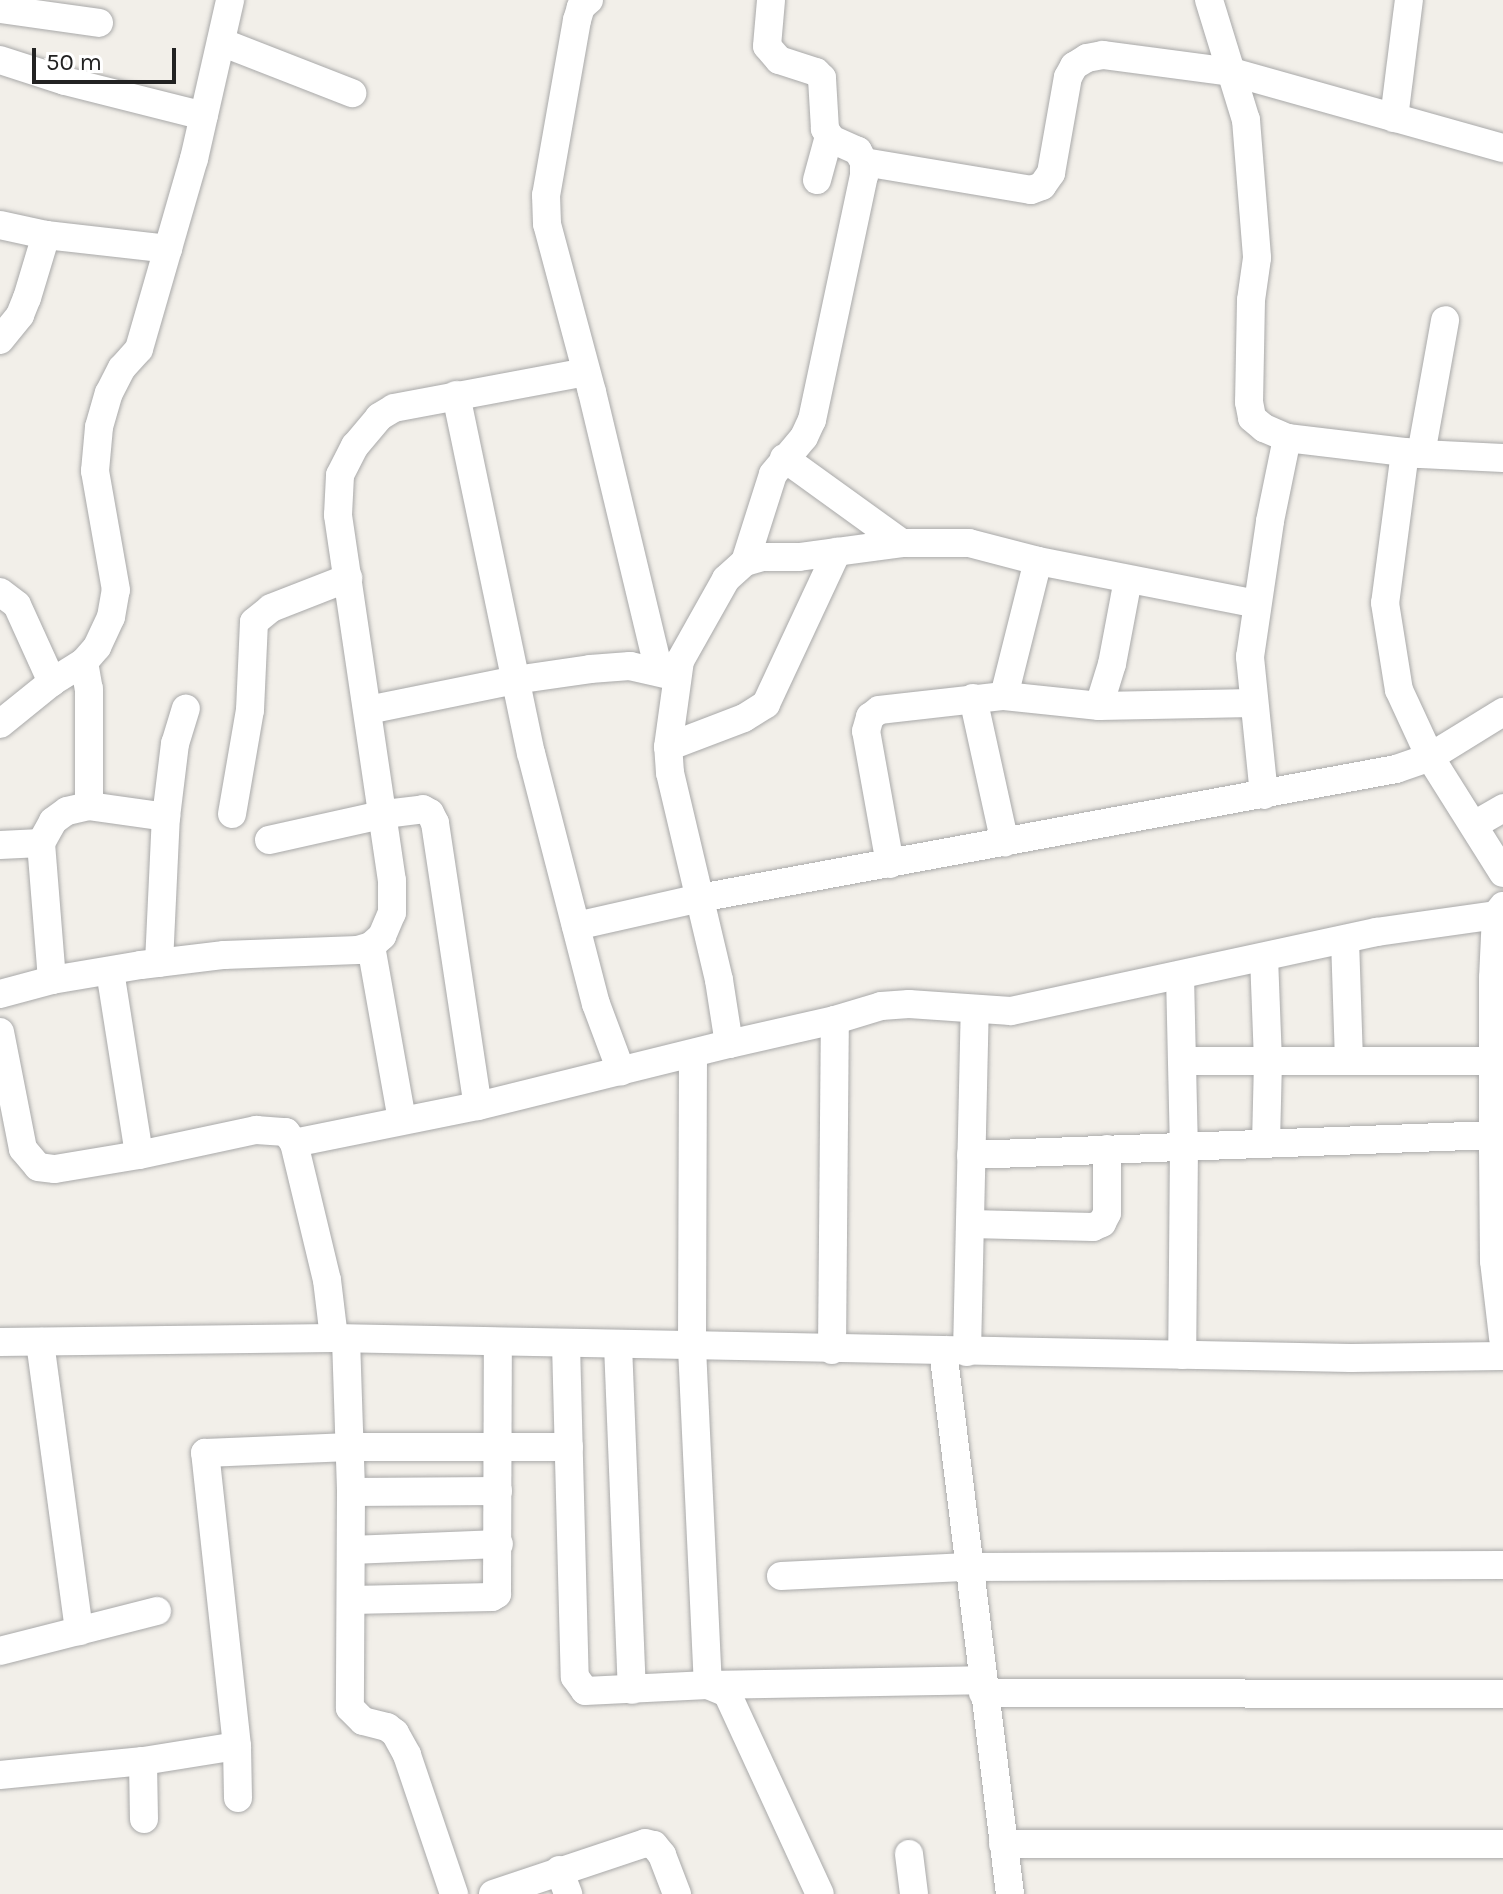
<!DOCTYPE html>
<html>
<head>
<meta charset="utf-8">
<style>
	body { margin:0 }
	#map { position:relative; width:1503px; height:1894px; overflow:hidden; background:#f2efe9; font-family:Karla,sans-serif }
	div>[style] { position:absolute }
	.roads { filter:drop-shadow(0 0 2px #a9a9a9) drop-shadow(0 0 2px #a9a9a9) }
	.minor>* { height:28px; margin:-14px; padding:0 14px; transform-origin:14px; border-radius:14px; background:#fff }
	span { translate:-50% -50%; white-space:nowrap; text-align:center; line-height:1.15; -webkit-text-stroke:7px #fff; paint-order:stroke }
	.scale { position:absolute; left:32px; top:48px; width:144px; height:36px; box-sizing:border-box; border:4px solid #222; border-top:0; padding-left:10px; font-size:24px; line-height:28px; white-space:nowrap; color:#222; -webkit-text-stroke:6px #fff; paint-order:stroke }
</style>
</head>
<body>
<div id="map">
	<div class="roads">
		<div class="minor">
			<div style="left:589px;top:0;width:11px;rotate:139deg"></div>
			<div style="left:581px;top:7px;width:14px;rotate:107deg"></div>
			<div style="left:577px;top:20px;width:178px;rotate:100deg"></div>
			<div style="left:546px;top:195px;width:29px;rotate:88deg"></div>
			<div style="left:547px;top:224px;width:174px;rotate:75deg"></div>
			<div style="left:592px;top:392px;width:287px;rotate:76.5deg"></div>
			<div style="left:1209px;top:0;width:126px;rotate:72.9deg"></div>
			<div style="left:1246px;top:120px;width:138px;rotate:85.4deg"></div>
			<div style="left:1257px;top:258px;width:42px;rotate:98.1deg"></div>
			<div style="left:1251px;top:300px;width:102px;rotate:91.1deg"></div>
			<div style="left:1249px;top:402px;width:16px;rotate:79deg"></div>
			<div style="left:1252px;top:418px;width:16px;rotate:40deg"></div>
			<div style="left:1264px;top:428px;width:25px;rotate:23deg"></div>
			<div style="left:1287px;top:438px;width:135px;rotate:6.8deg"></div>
			<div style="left:1421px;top:454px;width:82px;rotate:2.8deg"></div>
			<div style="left:0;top:9px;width:100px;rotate:8deg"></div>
			<div style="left:221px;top:42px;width:141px;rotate:21.3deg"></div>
			<div style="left:0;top:60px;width:68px;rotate:17.9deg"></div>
			<div style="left:65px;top:81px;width:143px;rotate:14.1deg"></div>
			<div style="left:1394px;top:118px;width:119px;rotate:-82.8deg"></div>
			<div style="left:864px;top:162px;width:169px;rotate:9.5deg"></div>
			<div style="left:1031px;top:190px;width:12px;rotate:-20deg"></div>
			<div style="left:1042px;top:186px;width:16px;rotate:-55deg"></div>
			<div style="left:1051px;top:173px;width:97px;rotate:-80deg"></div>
			<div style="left:1068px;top:77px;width:13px;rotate:-61deg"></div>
			<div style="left:1074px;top:66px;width:15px;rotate:-32deg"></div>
			<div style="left:1087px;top:58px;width:16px;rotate:-11deg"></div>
			<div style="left:1103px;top:55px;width:130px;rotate:7.5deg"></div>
			<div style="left:1232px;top:72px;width:281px;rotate:15.7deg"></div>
			<div style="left:817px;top:180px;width:46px;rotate:-74.7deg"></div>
			<div style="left:0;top:225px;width:47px;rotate:12.3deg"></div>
			<div style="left:46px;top:235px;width:123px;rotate:6.5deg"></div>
			<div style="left:0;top:340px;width:32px;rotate:-51deg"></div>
			<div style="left:20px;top:315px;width:18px;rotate:-68deg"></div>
			<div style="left:27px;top:298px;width:66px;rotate:-73.2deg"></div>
			<div style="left:456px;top:395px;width:366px;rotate:78.2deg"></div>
			<div style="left:531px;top:753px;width:259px;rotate:75.5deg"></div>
			<div style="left:596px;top:1004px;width:72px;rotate:69.5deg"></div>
			<div style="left:1405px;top:452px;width:152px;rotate:97.5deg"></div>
			<div style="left:1385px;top:603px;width:88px;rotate:80.9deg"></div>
			<div style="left:1399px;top:690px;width:74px;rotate:65.2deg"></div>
			<div style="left:1430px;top:757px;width:137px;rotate:57.8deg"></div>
			<div style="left:1421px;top:454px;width:136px;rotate:-79.8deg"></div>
			<div style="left:784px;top:458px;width:145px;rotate:35.8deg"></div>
			<div style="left:745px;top:562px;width:92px;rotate:-72.3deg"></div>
			<div style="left:773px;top:474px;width:48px;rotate:-50deg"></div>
			<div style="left:804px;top:437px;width:19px;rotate:-65deg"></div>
			<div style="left:812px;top:420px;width:249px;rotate:-78deg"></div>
			<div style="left:864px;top:176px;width:14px;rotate:-90deg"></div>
			<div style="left:864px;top:162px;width:13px;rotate:-119deg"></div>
			<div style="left:858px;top:151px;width:30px;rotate:-156deg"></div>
			<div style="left:831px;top:139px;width:12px;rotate:-121deg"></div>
			<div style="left:825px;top:129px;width:51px;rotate:-93.4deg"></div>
			<div style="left:822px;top:78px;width:8px;rotate:-135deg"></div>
			<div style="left:816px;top:72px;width:39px;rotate:-162deg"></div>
			<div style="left:779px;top:60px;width:18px;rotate:-131deg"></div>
			<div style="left:767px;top:46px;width:46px;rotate:-85deg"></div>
			<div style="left:0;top:592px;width:21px;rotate:37deg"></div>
			<div style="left:17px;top:605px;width:85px;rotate:65.6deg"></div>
			<div style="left:84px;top:662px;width:27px;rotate:80deg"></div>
			<div style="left:89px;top:689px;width:117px;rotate:90deg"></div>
			<div style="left:1004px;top:696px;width:139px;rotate:-75.9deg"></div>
			<div style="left:973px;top:698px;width:148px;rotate:77.6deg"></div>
			<div style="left:1099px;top:706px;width:44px;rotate:-72.8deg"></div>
			<div style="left:1112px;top:664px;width:86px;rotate:-79.3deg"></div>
			<div style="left:368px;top:710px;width:150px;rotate:-11.5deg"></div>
			<div style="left:515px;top:680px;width:76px;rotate:-8.3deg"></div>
			<div style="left:590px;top:669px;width:40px;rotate:-4.3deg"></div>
			<div style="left:630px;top:666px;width:44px;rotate:13.1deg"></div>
			<div style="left:0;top:724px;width:67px;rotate:-38.9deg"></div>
			<div style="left:52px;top:682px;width:38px;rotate:-32deg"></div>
			<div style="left:84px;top:662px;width:20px;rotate:-49deg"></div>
			<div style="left:97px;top:647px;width:33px;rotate:-65deg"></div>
			<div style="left:111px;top:617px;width:27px;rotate:-80deg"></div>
			<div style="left:116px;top:590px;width:121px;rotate:-100deg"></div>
			<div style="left:95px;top:471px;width:44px;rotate:-84.8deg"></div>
			<div style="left:99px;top:427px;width:35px;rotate:-74deg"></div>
			<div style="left:109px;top:393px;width:28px;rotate:-63deg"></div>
			<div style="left:122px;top:368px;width:25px;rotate:-48deg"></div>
			<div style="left:139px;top:349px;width:198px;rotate:-73.9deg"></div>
			<div style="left:194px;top:159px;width:163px;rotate:-77.2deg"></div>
			<div style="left:668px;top:747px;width:81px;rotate:-20.9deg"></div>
			<div style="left:744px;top:718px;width:26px;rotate:-32deg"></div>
			<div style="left:766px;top:704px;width:168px;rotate:-65deg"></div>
			<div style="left:1264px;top:795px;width:139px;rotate:-95.8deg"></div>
			<div style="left:1250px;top:657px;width:137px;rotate:-81.6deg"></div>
			<div style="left:1270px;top:521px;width:85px;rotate:-78.4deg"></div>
			<div style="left:232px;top:814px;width:106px;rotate:-80.2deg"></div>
			<div style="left:250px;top:710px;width:88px;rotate:-87.4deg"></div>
			<div style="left:254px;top:622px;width:22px;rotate:-39deg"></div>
			<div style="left:271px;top:608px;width:83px;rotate:-21.3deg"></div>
			<div style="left:1474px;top:825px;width:34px;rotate:-30deg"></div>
			<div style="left:269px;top:840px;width:119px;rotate:-12.6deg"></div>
			<div style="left:385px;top:814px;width:38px;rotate:-7deg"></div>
			<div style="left:423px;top:809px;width:8px;rotate:30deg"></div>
			<div style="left:430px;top:813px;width:11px;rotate:63deg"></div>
			<div style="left:435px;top:823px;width:286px;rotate:81.4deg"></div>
			<div style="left:0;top:845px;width:41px;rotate:-2.8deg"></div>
			<div style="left:890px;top:864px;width:135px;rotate:-100.2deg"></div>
			<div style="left:866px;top:731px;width:15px;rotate:-74deg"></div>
			<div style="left:870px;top:717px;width:11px;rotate:-38deg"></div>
			<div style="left:879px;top:710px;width:126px;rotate:-6.4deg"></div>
			<div style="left:1004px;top:696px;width:96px;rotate:6deg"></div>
			<div style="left:1099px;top:706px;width:155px;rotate:-1.1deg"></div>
			<div style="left:1503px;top:906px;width:11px;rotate:128deg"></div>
			<div style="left:1496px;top:915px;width:63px;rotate:92.7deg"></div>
			<div style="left:1493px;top:978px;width:172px;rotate:90deg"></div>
			<div style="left:1493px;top:1150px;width:111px;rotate:89.5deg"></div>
			<div style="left:1494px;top:1261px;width:78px;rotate:83.3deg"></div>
			<div style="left:576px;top:926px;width:127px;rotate:-12.7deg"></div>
			<div style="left:700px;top:898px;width:708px;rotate:-10.5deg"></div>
			<div style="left:1396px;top:769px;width:36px;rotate:-19deg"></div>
			<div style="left:1430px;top:757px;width:86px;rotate:-31.7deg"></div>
			<div style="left:1345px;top:940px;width:121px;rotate:88.1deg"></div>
			<div style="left:371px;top:946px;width:177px;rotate:79.9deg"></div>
			<div style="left:1264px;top:957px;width:104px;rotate:87.8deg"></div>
			<div style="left:1268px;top:1061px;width:82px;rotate:91.4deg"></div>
			<div style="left:159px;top:963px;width:146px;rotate:-87.3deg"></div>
			<div style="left:166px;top:817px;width:74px;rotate:-83deg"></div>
			<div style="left:175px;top:744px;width:37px;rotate:-73deg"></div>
			<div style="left:110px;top:971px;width:186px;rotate:81deg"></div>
			<div style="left:1180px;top:975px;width:171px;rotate:88.7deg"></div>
			<div style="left:1184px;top:1146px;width:209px;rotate:90.5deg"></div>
			<div style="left:52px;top:980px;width:137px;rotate:-94.6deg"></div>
			<div style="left:41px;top:843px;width:25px;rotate:-61deg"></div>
			<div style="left:53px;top:821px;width:17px;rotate:-36deg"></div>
			<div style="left:67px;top:811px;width:23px;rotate:-13deg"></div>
			<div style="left:89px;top:806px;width:78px;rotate:8.1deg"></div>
			<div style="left:0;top:994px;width:54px;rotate:-15.1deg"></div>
			<div style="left:52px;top:980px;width:90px;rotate:-9.6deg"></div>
			<div style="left:141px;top:965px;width:84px;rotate:-6.9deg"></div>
			<div style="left:224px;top:955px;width:134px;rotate:-2.1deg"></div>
			<div style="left:358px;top:950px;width:14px;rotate:-17deg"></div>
			<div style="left:371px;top:946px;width:15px;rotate:-42deg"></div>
			<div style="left:382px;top:936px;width:25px;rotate:-67deg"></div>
			<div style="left:392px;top:913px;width:32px;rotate:-90deg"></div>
			<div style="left:392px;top:881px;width:370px;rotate:-98.4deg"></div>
			<div style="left:338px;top:515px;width:40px;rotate:-87.1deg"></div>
			<div style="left:340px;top:475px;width:33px;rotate:-63deg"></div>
			<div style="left:355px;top:446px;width:38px;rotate:-50deg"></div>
			<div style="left:379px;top:417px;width:17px;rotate:-31deg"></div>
			<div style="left:394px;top:408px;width:195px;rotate:-10.6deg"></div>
			<div style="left:0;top:1032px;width:119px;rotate:78.9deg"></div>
			<div style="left:23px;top:1149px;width:23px;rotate:50deg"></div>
			<div style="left:38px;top:1167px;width:17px;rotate:7deg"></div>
			<div style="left:55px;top:1169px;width:85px;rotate:-9.5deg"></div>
			<div style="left:139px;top:1155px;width:120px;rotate:-12.1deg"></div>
			<div style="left:256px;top:1130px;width:30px;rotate:4deg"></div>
			<div style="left:286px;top:1132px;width:14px;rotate:54deg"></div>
			<div style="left:294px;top:1143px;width:141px;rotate:76.5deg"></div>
			<div style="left:327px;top:1280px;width:58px;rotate:83.1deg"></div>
			<div style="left:729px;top:1044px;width:109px;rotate:-12.8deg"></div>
			<div style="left:835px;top:1020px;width:48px;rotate:-16.9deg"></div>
			<div style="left:881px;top:1006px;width:28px;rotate:-4deg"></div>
			<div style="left:909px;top:1004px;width:102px;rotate:3.9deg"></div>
			<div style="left:1011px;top:1011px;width:374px;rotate:-12.2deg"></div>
			<div style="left:1377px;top:932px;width:120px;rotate:-8.1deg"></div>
			<div style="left:693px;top:1054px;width:294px;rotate:90.2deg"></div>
			<div style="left:692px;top:1348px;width:337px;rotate:87.3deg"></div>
			<div style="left:708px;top:1685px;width:21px;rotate:23deg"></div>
			<div style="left:727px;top:1693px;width:221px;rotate:65.2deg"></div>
			<div style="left:1182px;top:1061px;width:311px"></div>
			<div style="left:294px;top:1143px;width:188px;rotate:-11.4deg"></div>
			<div style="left:478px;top:1106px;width:259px;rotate:-13.9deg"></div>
			<div style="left:729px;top:1044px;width:65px;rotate:-98.9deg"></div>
			<div style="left:719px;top:980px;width:213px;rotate:-103.3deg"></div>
			<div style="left:670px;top:773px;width:26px;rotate:-94deg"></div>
			<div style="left:668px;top:747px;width:87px;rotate:-82.1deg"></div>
			<div style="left:680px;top:661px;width:94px;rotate:-60.7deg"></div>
			<div style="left:726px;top:579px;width:25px;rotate:-42deg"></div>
			<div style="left:745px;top:562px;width:18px;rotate:-16deg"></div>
			<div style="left:762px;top:557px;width:37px"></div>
			<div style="left:799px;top:557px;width:104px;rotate:-7.7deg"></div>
			<div style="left:902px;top:543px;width:67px"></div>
			<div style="left:969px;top:543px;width:71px;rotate:14.6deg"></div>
			<div style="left:1038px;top:561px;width:223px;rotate:11.1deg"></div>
			<div style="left:971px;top:1155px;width:522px;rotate:-2.19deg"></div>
			<div style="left:970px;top:1224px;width:123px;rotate:1.4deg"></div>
			<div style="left:1093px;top:1227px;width:10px;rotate:-24deg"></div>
			<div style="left:1102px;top:1223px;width:11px;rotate:-63deg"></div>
			<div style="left:1107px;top:1213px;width:64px;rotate:-90deg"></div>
			<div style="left:346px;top:1339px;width:153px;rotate:88.1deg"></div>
			<div style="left:351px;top:1492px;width:216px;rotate:90.3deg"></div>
			<div style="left:350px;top:1708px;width:18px;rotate:45deg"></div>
			<div style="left:363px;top:1721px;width:25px;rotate:14deg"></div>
			<div style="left:387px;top:1727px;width:10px;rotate:37deg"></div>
			<div style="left:395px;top:1733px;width:25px;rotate:61deg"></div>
			<div style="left:407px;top:1755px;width:147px;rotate:71.3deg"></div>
			<div style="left:0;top:1342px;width:334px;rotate:-0.7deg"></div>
			<div style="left:334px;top:1338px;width:1017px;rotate:1.13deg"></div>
			<div style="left:1351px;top:1358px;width:152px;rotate:-0.8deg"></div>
			<div style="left:40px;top:1342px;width:292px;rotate:82.3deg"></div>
			<div style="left:566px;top:1344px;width:333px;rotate:88.5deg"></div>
			<div style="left:575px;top:1677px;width:17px;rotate:54deg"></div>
			<div style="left:585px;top:1691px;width:123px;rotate:-2.8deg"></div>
			<div style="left:708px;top:1685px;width:273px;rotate:-1deg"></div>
			<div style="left:618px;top:1345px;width:345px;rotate:87.7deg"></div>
			<div style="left:832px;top:1350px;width:330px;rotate:-89.5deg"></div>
			<div style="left:943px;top:1350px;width:548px;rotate:82.98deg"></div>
			<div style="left:967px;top:1352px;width:343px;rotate:-88.7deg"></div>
			<div style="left:351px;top:1492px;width:147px;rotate:-0.4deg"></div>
			<div style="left:351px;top:1550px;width:148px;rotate:-2.3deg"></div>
			<div style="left:781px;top:1576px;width:187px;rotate:-2.8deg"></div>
			<div style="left:968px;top:1567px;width:535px;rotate:-0.21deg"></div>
			<div style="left:351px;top:1600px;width:141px;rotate:-1.2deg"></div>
			<div style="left:492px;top:1597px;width:6px;rotate:-31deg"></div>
			<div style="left:497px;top:1594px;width:252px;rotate:-89.8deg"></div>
			<div style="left:0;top:1651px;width:162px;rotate:-14.3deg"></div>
			<div style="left:983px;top:1693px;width:520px;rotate:0.11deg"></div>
			<div style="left:0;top:1775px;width:144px;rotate:-5.6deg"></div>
			<div style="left:238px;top:1798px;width:52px;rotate:-91.1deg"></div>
			<div style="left:237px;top:1746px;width:295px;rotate:-96.2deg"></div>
			<div style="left:205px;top:1453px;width:145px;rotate:-2.4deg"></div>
			<div style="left:350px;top:1447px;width:219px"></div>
			<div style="left:144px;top:1819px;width:58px;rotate:-91deg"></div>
			<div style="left:143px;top:1761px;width:95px;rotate:-9.1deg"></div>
			<div style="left:1003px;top:1844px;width:500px"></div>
			<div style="left:909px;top:1854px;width:40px;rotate:82.9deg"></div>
			<div style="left:559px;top:1870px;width:26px;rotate:69deg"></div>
			<div style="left:493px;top:1894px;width:160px;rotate:-18.5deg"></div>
			<div style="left:645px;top:1843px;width:9px;rotate:13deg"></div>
			<div style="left:654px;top:1845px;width:13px;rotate:51deg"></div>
			<div style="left:662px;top:1855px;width:42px;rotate:69deg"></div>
		</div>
	</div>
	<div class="scale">50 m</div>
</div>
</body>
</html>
